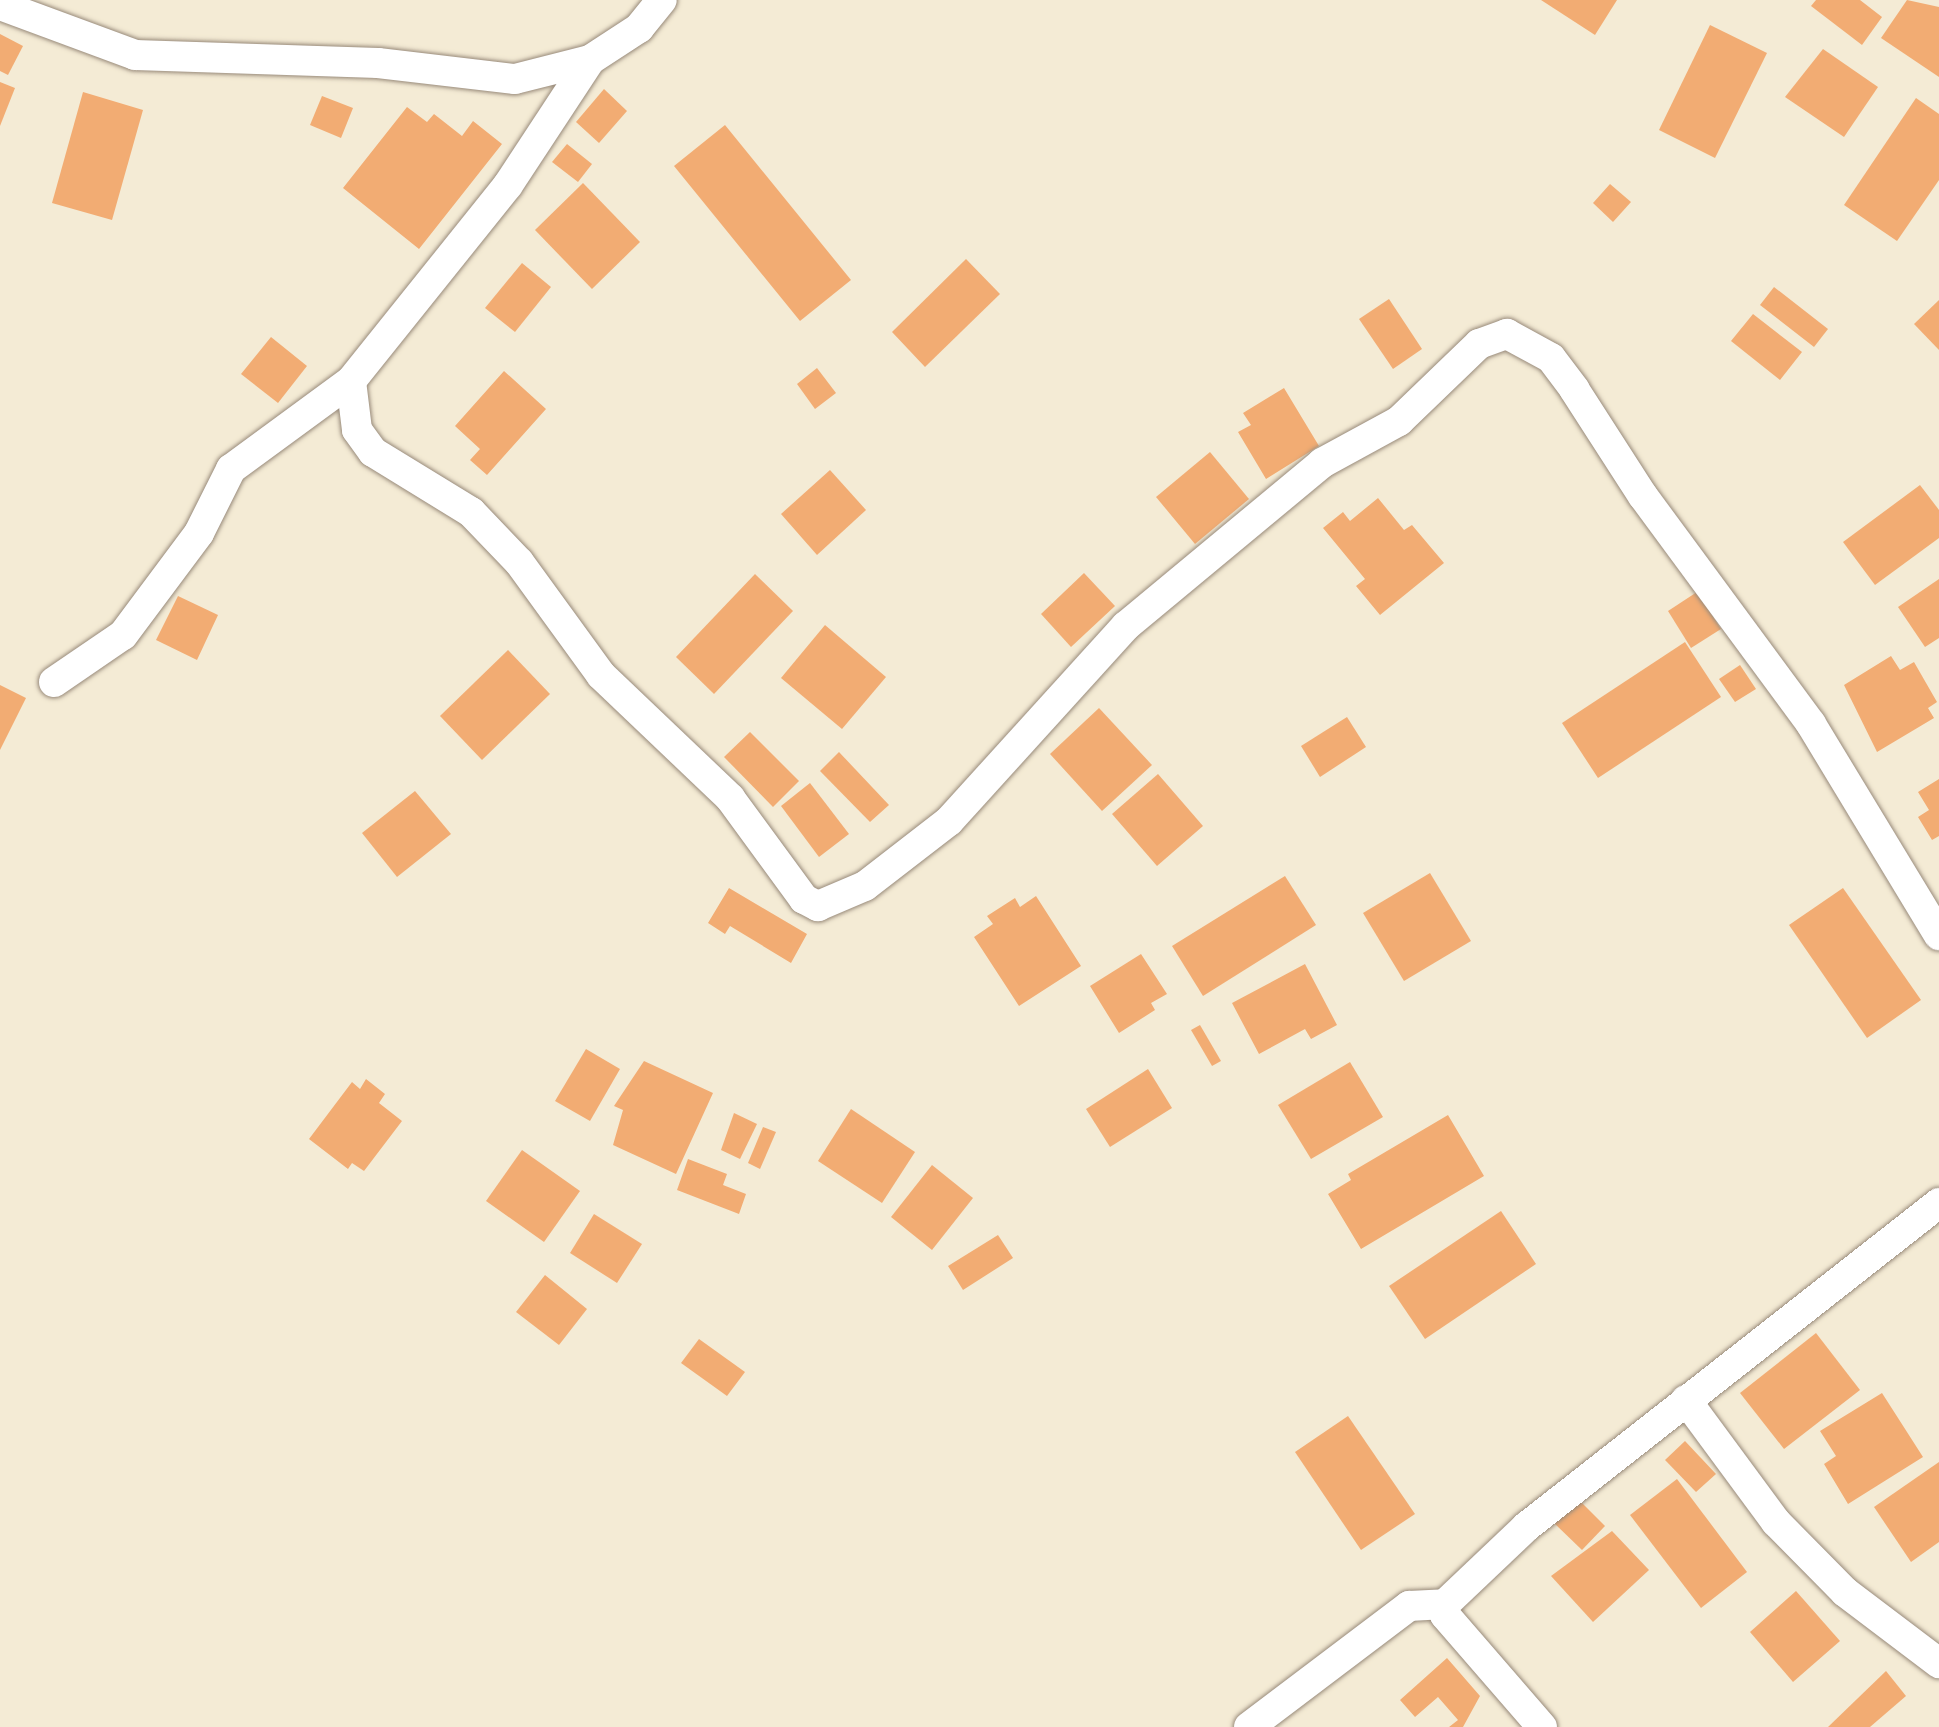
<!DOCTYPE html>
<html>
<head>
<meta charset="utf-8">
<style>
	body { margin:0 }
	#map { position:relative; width:1939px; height:1727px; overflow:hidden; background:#f4ebd5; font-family:"Patrick Hand",sans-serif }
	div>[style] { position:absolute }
	.building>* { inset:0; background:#f2ac73 }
	.roads { filter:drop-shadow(0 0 2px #988a7a) drop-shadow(0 0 2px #988a7a) }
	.street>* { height:30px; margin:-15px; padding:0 15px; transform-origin:15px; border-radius:15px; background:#fff }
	span { translate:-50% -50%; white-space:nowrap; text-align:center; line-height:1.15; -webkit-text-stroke:8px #fdfcf7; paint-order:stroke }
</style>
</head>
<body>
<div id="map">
	<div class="building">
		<div style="clip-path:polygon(1541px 0,1617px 0,1595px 35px)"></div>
		<div style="clip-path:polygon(1816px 0,1860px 0,1882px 17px,1862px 45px,1811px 6px)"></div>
		<div style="clip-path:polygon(1907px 0,1939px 7px,1939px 77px,1881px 38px)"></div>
		<div style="clip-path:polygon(1710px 25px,1767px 53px,1715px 158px,1659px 130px)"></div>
		<div style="clip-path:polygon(0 34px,23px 46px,8px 75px,0 71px)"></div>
		<div style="clip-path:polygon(1823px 49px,1878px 87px,1844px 137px,1785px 97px)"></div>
		<div style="clip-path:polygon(0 82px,15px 88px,0 126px)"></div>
		<div style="clip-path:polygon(604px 89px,627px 111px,599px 143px,576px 122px)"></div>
		<div style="clip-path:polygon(83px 92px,143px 110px,112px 220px,52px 203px)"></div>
		<div style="clip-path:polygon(322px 96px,353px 108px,341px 138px,310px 125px)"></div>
		<div style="clip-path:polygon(1916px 98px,1939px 114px,1939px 180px,1897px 241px,1844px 205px)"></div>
		<div style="clip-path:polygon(407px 107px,427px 122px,434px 114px,462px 136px,473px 121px,502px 144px,419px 249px,343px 188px)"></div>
		<div style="clip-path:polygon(725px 125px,851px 280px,800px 321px,674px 166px)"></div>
		<div style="clip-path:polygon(567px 144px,592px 164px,578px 182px,552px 162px)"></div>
		<div style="clip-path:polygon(583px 183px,640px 242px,592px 289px,535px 230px)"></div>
		<div style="clip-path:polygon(1610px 184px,1631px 202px,1613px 222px,1593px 203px)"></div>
		<div style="clip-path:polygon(966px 259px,1000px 294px,925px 367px,892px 332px)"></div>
		<div style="clip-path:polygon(522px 263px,551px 287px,515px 332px,485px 308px)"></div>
		<div style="clip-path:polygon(1774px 287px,1828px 329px,1814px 347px,1760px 305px)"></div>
		<div style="clip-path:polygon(1389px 299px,1422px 349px,1393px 369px,1359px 319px)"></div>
		<div style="clip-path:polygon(1939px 300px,1939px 350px,1914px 324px)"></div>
		<div style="clip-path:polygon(1753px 314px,1802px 352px,1780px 380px,1731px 341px)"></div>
		<div style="clip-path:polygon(271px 337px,307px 366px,278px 403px,241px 374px)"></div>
		<div style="clip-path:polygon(817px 368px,836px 393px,815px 409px,797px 384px)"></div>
		<div style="clip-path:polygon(504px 371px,546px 409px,487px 475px,470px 460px,480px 449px,455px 426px)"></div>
		<div style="clip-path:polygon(1284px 388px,1319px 446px,1266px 479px,1238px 432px,1251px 425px,1243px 413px)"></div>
		<div style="clip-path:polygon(1210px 452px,1249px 499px,1195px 544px,1156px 497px)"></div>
		<div style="clip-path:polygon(830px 470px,866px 510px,817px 555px,781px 514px)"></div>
		<div style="clip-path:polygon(1920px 485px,1939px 510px,1939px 538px,1875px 585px,1843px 542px)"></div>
		<div style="clip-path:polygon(1378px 498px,1404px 530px,1412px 525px,1444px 563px,1380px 615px,1356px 586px,1365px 579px,1323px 528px,1343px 512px,1350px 521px)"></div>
		<div style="clip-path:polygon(1084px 573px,1115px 606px,1071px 647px,1041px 614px)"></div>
		<div style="clip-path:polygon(755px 574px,793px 611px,714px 694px,676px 657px)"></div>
		<div style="clip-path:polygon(1939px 579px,1939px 638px,1925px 647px,1898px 607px)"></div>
		<div style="clip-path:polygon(1697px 592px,1721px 629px,1691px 648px,1668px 611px)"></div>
		<div style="clip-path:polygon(178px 596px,218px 615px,197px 660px,156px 640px)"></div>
		<div style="clip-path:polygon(825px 625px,886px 677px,842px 729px,781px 678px)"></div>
		<div style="clip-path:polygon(1685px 642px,1721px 697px,1598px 778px,1562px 723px)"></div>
		<div style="clip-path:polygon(508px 650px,550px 694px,482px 760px,440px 716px)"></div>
		<div style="clip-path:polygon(1891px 656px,1900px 670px,1914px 662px,1937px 702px,1928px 708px,1934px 718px,1877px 752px,1844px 685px)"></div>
		<div style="clip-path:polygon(1740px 665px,1756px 689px,1735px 702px,1719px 679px)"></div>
		<div style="clip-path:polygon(0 685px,26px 698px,0 750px)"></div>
		<div style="clip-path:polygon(1099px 708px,1152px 765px,1102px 811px,1050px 754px)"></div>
		<div style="clip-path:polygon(1347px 717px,1366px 747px,1320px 777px,1301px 746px)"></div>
		<div style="clip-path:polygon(750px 732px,799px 781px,773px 807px,724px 757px)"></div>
		<div style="clip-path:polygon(839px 752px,889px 805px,870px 822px,820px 771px)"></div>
		<div style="clip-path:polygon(1158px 774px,1203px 826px,1157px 866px,1112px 814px)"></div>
		<div style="clip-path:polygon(1939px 779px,1939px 836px,1932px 840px,1918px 817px,1929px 810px,1918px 792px)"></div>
		<div style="clip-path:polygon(810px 783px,849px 834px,819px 857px,781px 806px)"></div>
		<div style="clip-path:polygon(415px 791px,451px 834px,397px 877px,362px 833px)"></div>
		<div style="clip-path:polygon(1430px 873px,1471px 941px,1404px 981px,1363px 913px)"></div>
		<div style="clip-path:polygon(1285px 876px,1316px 925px,1203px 996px,1172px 946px)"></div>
		<div style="clip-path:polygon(729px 888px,807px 934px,791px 963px,730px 926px,725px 934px,708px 923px)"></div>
		<div style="clip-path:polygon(1843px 888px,1921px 1000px,1867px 1038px,1789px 925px)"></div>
		<div style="clip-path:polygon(1036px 896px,1081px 966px,1019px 1006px,974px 937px,993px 924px,987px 916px,1015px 898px,1020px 907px)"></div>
		<div style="clip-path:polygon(1141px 954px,1167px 994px,1151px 1003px,1155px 1010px,1119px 1033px,1090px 986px)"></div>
		<div style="clip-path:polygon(1305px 964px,1337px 1025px,1311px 1039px,1305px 1029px,1259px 1054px,1232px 1003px)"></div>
		<div style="clip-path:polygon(1200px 1025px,1221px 1061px,1212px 1066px,1191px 1030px)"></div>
		<div style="clip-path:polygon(586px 1049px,620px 1069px,590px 1121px,555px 1101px)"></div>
		<div style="clip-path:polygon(644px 1061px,713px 1093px,676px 1174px,613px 1145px,623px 1110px,614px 1106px)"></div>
		<div style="clip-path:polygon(1350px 1062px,1383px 1117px,1311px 1159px,1278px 1105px)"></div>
		<div style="clip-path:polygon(1148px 1069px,1172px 1108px,1110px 1147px,1086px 1109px)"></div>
		<div style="clip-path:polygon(366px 1079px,385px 1094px,379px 1103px,402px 1121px,364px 1171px,352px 1163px,348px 1169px,309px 1139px,352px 1082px,360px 1089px)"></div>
		<div style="clip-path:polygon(851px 1109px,915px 1152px,882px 1203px,818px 1161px)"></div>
		<div style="clip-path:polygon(734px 1113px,757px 1124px,740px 1159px,721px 1150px)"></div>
		<div style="clip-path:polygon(1448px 1115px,1484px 1176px,1361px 1249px,1328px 1194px,1351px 1180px,1348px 1174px)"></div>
		<div style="clip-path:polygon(763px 1127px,776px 1132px,760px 1169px,748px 1163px)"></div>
		<div style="clip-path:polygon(522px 1150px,580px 1191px,544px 1242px,486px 1201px)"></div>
		<div style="clip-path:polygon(688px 1159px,727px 1174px,723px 1185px,746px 1194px,739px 1214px,677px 1190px)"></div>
		<div style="clip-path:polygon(932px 1165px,973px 1198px,932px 1250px,891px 1217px)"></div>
		<div style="clip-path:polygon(1501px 1211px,1536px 1264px,1425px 1339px,1389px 1286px)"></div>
		<div style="clip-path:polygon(594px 1214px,642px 1244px,617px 1283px,570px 1253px)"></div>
		<div style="clip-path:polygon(998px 1235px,1013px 1258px,963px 1290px,948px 1266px)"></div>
		<div style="clip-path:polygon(545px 1275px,587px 1309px,559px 1345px,516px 1312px)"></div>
		<div style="clip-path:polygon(1816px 1333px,1860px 1390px,1784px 1449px,1740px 1393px)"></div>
		<div style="clip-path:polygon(699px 1339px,745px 1372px,727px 1396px,681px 1363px)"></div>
		<div style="clip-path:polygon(1882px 1393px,1923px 1457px,1848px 1504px,1824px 1464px,1836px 1456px,1820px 1431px)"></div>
		<div style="clip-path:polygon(1348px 1416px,1415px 1514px,1361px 1550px,1295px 1452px)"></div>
		<div style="clip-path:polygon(1685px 1441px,1716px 1474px,1696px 1492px,1665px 1460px)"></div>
		<div style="clip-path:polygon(1939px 1462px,1939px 1542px,1911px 1562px,1874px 1507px)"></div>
		<div style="clip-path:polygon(1677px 1479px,1747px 1572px,1701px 1608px,1630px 1515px)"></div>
		<div style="clip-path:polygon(1578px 1499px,1605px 1526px,1582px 1550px,1554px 1523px)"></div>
		<div style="clip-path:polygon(1612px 1531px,1649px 1570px,1593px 1622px,1551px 1576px)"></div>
		<div style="clip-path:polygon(1796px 1591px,1840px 1641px,1793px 1682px,1750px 1632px)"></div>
		<div style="clip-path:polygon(1447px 1658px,1480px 1696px,1463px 1727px,1449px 1727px,1458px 1720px,1438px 1697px,1415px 1717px,1400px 1700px)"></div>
		<div style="clip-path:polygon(1886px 1671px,1906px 1696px,1870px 1727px,1828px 1727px)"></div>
	</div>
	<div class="roads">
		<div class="street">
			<div style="left:0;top:5px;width:144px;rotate:20.3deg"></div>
			<div style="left:135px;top:55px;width:243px;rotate:1.9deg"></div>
			<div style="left:378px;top:63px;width:138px;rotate:6.7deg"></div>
			<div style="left:515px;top:79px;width:77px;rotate:-14.2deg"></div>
			<div style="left:590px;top:60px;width:59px;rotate:-33.1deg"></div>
			<div style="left:639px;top:28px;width:36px;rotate:-51deg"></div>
			<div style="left:351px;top:381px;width:49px;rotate:83deg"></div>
			<div style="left:357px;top:430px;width:27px;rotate:54deg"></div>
			<div style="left:373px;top:452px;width:115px;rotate:31.5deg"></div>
			<div style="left:471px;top:512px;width:69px;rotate:46.2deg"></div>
			<div style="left:519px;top:562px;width:140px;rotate:54deg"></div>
			<div style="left:601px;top:675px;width:178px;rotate:43.6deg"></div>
			<div style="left:730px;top:798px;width:125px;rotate:53.8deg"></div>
			<div style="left:804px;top:899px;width:16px;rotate:27deg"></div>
			<div style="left:818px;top:906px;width:51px;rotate:-23.1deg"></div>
			<div style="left:865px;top:886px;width:106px;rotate:-37.7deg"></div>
			<div style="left:949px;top:821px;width:263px;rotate:-47.8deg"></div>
			<div style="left:1126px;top:626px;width:255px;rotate:-39.7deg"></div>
			<div style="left:1322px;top:463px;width:88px;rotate:-28.6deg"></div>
			<div style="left:1399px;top:421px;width:111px;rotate:-43.9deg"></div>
			<div style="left:1479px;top:344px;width:30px;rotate:-20deg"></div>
			<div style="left:1507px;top:334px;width:50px;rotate:28.6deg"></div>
			<div style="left:1551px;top:358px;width:39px;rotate:53deg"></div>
			<div style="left:1574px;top:389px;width:127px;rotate:57.2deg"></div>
			<div style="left:1643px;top:496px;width:283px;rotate:53.6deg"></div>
			<div style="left:1811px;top:724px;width:247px;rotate:58.8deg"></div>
			<div style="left:54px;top:682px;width:83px;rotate:-34.3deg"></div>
			<div style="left:123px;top:635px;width:127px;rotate:-53.3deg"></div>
			<div style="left:199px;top:533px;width:72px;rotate:-63.4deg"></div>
			<div style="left:231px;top:469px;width:149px;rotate:-36.3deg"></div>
			<div style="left:351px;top:381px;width:251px;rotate:-51.3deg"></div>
			<div style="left:508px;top:185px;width:149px;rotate:-56.7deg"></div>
			<div style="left:1686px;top:1400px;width:152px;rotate:53.6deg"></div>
			<div style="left:1776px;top:1522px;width:98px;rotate:45.4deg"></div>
			<div style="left:1845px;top:1592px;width:118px;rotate:37.1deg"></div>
			<div style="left:1249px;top:1727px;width:201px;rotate:-37.1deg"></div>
			<div style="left:1409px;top:1606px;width:36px;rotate:-3deg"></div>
			<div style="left:1542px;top:1727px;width:148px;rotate:-130.9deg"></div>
			<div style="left:1445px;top:1615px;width:11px;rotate:-90deg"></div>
			<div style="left:1445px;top:1604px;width:112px;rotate:-43.5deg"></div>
			<div style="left:1526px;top:1527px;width:525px;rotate:-38.11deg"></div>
		</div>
	</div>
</div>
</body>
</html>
